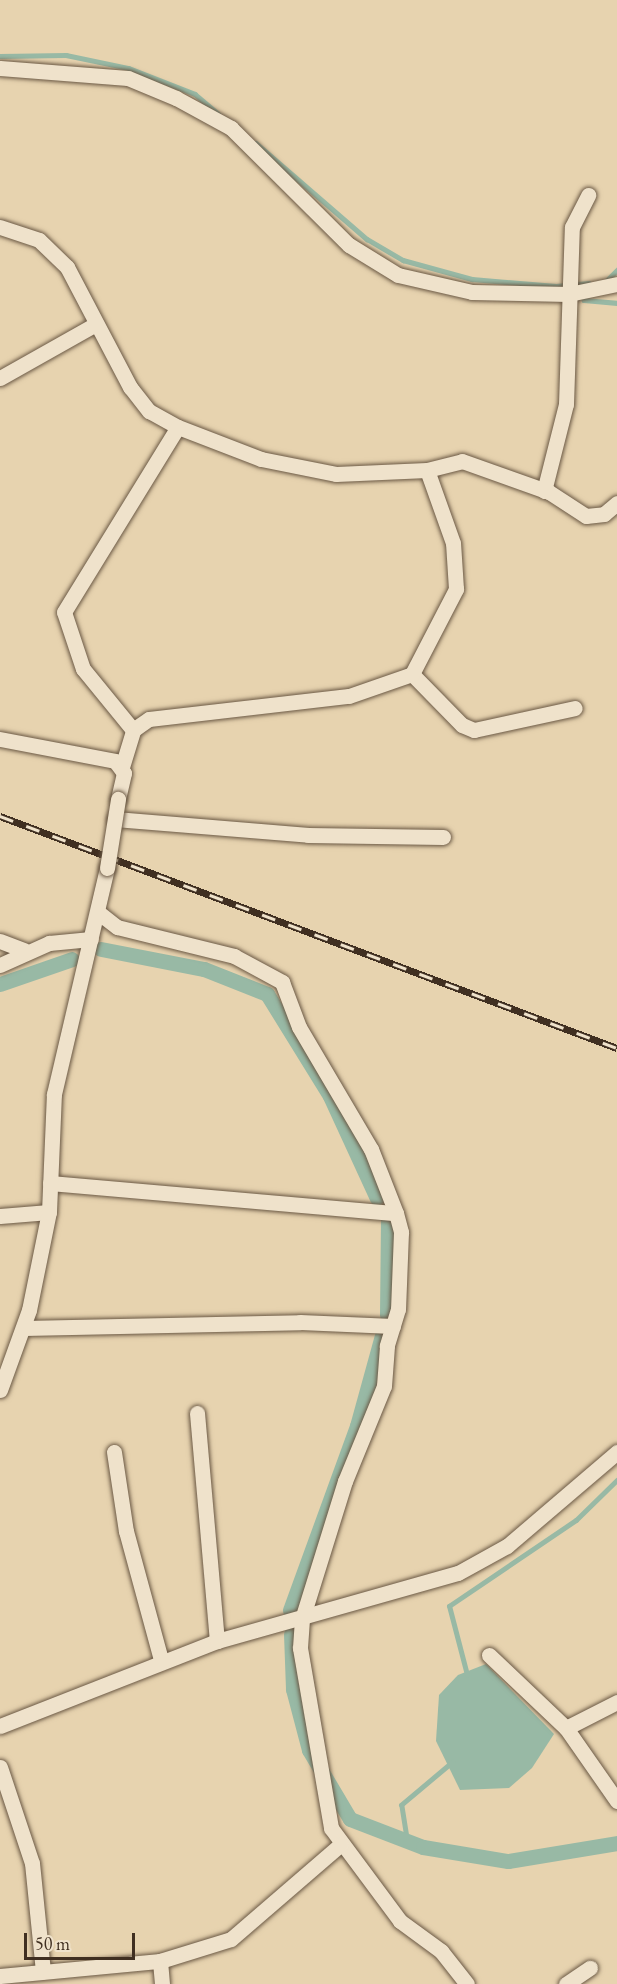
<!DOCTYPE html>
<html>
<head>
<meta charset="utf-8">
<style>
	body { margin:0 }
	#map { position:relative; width:617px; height:1984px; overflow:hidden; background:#e7d3af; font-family:"EB Garamond",serif }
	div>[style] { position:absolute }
	.water>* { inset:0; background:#98b9a5 }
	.stream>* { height:4.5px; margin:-2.25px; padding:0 2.25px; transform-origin:2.25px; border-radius:2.25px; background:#98b9a5 }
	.canal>* { height:15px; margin:-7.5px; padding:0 7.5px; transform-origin:7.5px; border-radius:7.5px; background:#98b9a5 }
	.roads { filter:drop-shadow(0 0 2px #6a5844) drop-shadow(0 0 2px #6a5844) }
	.street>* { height:15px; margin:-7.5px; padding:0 7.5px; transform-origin:7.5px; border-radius:7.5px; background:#efe2cb }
	.rail>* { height:7px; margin-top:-3.5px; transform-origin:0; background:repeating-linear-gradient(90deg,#efe2cb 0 14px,#402f21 0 28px); box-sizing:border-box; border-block:2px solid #402f21 }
	.bridges { filter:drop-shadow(0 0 2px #6a5844) drop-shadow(0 0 2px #6a5844) }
	.street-bridge>* { height:15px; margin:-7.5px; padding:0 7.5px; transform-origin:7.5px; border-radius:7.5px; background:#efe2cb }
	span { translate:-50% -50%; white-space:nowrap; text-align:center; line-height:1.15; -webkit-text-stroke:4.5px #efe2cb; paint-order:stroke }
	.scale { position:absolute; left:24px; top:1933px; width:111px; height:27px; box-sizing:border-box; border:3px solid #402f21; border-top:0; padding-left:8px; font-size:18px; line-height:21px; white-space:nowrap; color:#402f21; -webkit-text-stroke:4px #efe2cb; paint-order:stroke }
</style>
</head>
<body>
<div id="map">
	<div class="water">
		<div style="clip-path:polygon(486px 1664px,554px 1734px,532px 1768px,509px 1788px,460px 1790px,436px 1741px,439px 1695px,458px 1675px)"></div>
	</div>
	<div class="stream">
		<div style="left:0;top:56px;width:66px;rotate:-0.9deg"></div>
		<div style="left:66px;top:55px;width:64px;rotate:11.7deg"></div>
		<div style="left:129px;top:68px;width:71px;rotate:21.5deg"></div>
		<div style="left:195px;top:94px;width:30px;rotate:40deg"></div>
		<div style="left:256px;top:143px;width:147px;rotate:40.9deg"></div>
		<div style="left:367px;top:239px;width:42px;rotate:30.3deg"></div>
		<div style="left:403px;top:260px;width:72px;rotate:15.4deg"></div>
		<div style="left:472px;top:279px;width:84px;rotate:4.8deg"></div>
		<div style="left:556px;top:286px;width:33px;rotate:-5deg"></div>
		<div style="left:606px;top:281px;width:16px;rotate:-45deg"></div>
		<div style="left:583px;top:294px;width:6px;rotate:81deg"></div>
		<div style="left:584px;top:300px;width:33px;rotate:5deg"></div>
		<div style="left:467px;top:1675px;width:71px;rotate:-104.6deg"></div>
		<div style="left:449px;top:1606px;width:153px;rotate:-34.1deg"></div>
		<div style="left:576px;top:1520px;width:57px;rotate:-44.3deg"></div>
		<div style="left:407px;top:1841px;width:36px;rotate:-99deg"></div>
		<div style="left:401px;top:1805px;width:67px;rotate:-40.1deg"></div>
	</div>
	<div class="canal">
		<div style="left:101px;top:949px;width:105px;rotate:11deg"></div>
		<div style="left:204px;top:969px;width:68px;rotate:21.6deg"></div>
		<div style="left:267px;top:994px;width:120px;rotate:58.3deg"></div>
		<div style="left:330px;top:1096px;width:112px;rotate:65.3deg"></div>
		<div style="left:0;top:984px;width:76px;rotate:-19.1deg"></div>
		<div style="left:387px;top:1315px;width:93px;rotate:-89.4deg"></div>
		<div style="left:290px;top:1610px;width:196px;rotate:-70deg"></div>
		<div style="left:357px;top:1426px;width:94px;rotate:-74.6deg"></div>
		<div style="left:291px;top:1634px;width:55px;rotate:87.9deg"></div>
		<div style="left:293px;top:1689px;width:63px;rotate:75.3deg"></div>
		<div style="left:309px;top:1750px;width:80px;rotate:59.3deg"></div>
		<div style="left:350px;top:1819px;width:78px;rotate:21deg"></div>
		<div style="left:423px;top:1847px;width:86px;rotate:9.4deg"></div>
		<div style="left:508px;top:1861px;width:110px;rotate:-9.4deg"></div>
	</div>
	<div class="roads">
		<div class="street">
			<div style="left:0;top:68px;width:128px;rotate:4.5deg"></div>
			<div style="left:128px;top:78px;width:52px;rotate:22.6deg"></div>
			<div style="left:176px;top:98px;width:63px;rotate:28.6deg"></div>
			<div style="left:231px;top:128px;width:166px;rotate:44.8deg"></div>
			<div style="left:349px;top:245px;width:57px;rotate:31.5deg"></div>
			<div style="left:398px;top:275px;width:76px;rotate:12.9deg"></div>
			<div style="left:472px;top:292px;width:97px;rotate:1.2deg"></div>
			<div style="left:569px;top:294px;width:49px;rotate:-11.8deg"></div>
			<div style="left:0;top:227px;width:41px;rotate:18.4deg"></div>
			<div style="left:39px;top:240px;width:39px;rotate:44deg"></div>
			<div style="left:67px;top:267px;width:136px;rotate:62.3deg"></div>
			<div style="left:130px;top:387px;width:31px;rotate:52deg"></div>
			<div style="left:149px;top:411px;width:33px;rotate:29deg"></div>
			<div style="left:178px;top:427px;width:89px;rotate:21.1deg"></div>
			<div style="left:261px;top:459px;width:76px;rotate:11.3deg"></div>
			<div style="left:336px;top:474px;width:91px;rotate:-2.5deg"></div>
			<div style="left:427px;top:470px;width:36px;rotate:-14deg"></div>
			<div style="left:462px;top:461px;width:92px;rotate:19.6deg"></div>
			<div style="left:549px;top:492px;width:44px;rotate:33deg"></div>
			<div style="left:586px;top:516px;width:18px;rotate:-6deg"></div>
			<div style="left:604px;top:514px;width:17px;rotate:-40deg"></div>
			<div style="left:0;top:378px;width:110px;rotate:-29.4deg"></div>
			<div style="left:544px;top:491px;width:90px;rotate:-75.8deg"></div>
			<div style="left:566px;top:404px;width:177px;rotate:-88.1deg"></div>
			<div style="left:572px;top:227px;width:36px;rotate:-63deg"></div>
			<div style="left:412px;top:674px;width:71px;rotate:45.6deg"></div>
			<div style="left:462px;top:725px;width:13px;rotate:23deg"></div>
			<div style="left:474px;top:730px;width:103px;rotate:-12.3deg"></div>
			<div style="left:133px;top:730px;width:79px;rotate:-129.3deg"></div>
			<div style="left:83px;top:669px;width:60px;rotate:-108.4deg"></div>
			<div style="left:64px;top:612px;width:217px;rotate:-58.4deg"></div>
			<div style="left:0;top:739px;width:117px;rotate:10.8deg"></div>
			<div style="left:115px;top:761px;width:15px;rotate:53deg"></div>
			<div style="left:124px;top:773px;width:27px;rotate:103deg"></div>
			<div style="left:122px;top:767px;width:39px;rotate:-73deg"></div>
			<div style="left:133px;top:730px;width:19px;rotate:-35deg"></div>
			<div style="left:149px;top:719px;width:201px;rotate:-6.6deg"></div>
			<div style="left:349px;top:696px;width:67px;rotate:-19.2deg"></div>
			<div style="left:412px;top:674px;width:96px;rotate:-62.6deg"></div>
			<div style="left:456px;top:589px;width:46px;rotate:-93.7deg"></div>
			<div style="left:453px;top:543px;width:77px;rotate:-109.6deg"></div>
			<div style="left:115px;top:819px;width:194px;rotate:4.7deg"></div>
			<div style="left:308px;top:835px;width:135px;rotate:0.8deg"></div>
			<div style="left:99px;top:913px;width:23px;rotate:38deg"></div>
			<div style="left:117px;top:927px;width:121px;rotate:13.9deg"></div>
			<div style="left:234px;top:956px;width:55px;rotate:28.4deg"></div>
			<div style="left:282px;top:982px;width:48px;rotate:69.3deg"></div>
			<div style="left:299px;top:1027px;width:142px;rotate:59.5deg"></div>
			<div style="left:371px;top:1149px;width:69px;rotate:68.7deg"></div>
			<div style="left:396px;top:1213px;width:20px;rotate:75deg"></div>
			<div style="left:401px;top:1232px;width:77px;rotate:92.2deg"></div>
			<div style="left:398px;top:1309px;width:39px;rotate:107deg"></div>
			<div style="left:387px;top:1346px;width:40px;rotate:94.3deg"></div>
			<div style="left:384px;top:1386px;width:103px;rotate:112.3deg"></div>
			<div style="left:345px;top:1481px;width:145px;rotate:107.3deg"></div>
			<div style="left:302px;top:1619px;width:29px;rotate:94deg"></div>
			<div style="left:300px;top:1648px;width:183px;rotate:80.2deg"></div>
			<div style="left:331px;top:1828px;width:116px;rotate:53.4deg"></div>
			<div style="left:400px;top:1921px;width:51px;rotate:36.2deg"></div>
			<div style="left:441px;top:1951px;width:42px;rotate:51.8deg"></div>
			<div style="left:0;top:941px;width:26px;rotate:21deg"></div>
			<div style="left:0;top:965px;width:54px;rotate:-24.2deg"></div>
			<div style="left:49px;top:943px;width:42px;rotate:-5.4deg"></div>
			<div style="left:50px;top:1183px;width:347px;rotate:5deg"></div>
			<div style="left:0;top:1216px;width:49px;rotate:-4.7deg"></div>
			<div style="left:24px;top:1328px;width:276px;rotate:-1.2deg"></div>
			<div style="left:300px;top:1322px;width:93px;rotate:2.5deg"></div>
			<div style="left:0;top:1390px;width:85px;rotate:-70.1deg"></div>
			<div style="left:29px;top:1310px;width:100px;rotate:-78.5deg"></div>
			<div style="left:49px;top:1212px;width:118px;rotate:-87.6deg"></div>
			<div style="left:54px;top:1094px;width:232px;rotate:-76.8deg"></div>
			<div style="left:197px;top:1413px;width:229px;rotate:85deg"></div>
			<div style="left:114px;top:1452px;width:80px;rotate:81.4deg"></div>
			<div style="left:126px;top:1531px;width:134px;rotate:74.8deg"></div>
			<div style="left:489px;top:1655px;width:106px;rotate:43.5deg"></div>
			<div style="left:566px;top:1728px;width:89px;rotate:55.1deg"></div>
			<div style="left:0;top:1726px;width:233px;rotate:-21.4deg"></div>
			<div style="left:217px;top:1641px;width:250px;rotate:-15.8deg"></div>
			<div style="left:458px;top:1573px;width:56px;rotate:-28.9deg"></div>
			<div style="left:507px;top:1546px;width:145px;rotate:-40.5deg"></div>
			<div style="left:566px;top:1728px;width:57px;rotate:-27deg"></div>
			<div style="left:0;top:1767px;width:101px;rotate:71.6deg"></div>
			<div style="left:32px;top:1863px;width:109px;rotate:84.2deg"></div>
			<div style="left:160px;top:1961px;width:23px;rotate:85deg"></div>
			<div style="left:0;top:1976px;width:161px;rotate:-5.4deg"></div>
			<div style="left:160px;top:1961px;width:74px;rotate:-17.2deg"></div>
			<div style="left:231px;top:1939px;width:145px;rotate:-40.8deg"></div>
			<div style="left:566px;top:1984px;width:29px;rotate:-34deg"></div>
		</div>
	</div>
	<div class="rail">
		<div style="left:0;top:816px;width:659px;rotate:20.61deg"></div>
	</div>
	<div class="bridges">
		<div class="street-bridge">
			<div style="left:107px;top:868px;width:70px;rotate:-80.9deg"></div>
		</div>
	</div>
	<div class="scale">50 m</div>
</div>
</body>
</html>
